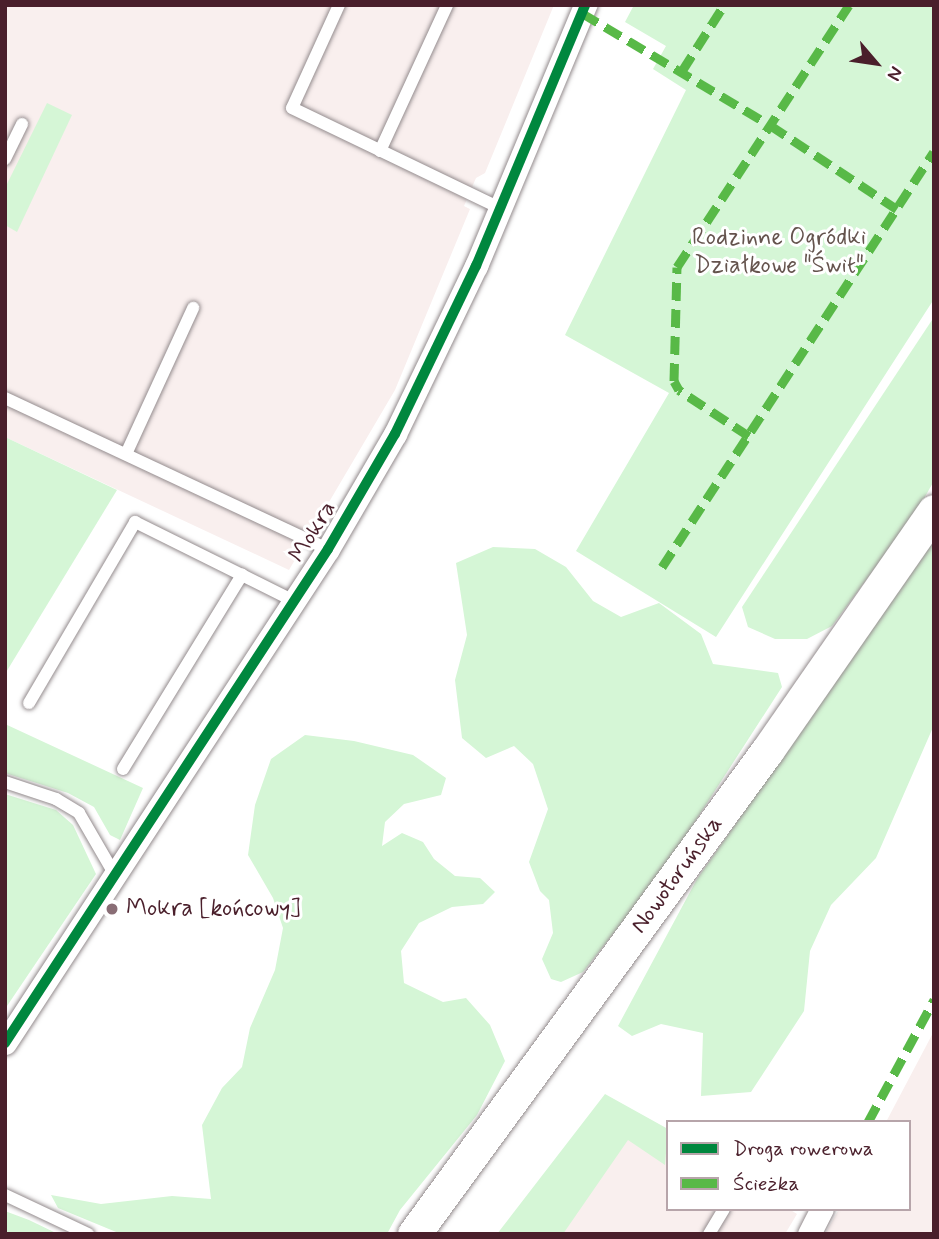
<!DOCTYPE html>
<html>
<head>
<meta charset="utf-8">
<style>
	body { margin:0 }
	#map { position:relative; width:939px; height:1239px; overflow:hidden; background:#fff; font-family:Mynerve,sans-serif }
	div>[style] { position:absolute }
	.built>* { inset:0; background:#f9efee }
	.green>* { inset:0; background:#d5f6d6 }
	.roads { filter:drop-shadow(0 0 2px #948c8e) drop-shadow(0 0 2px #948c8e) }
	.service>* { height:12px; margin:-6px; padding:0 6px; transform-origin:6px; border-radius:6px; background:#fff }
	.minor>* { height:23px; margin:-11.5px; padding:0 11.5px; transform-origin:11.5px; border-radius:11.5px; background:#fff }
	.secondary>* { height:33px; margin:-16.5px; padding:0 16.5px; transform-origin:16.5px; border-radius:16.5px; background:#fff }
	.quiet>* { height:9px; margin-top:-4.5px; transform-origin:0; background:repeating-linear-gradient(90deg,#58b947 0 18px,transparent 0 27px) }
	.cycleway>* { height:10px; margin:-5px; padding:0 5px; transform-origin:5px; border-radius:5px; background:#00873e }
	.dots>* { width:19px; height:19px; translate:-50% -50%; box-sizing:border-box; border:4px solid #fff; border-radius:50% }
	span { translate:-50% -50%; white-space:nowrap; text-align:center; line-height:1.15; -webkit-text-stroke:6px #fff; paint-order:stroke }
	.park-label { font-size:24px; color:#64534d }
	.street-label { font-size:24px; color:#4a1f2b }
	.poi-label { font-size:24px; color:#4a1f2b }
	.left { translate:0 -50%; text-align:left }
	.frame { position:absolute; inset:0; border:7px solid #4a1f2b; pointer-events:none }
	.legend { position:absolute; left:666px; top:1120px; width:245px; height:91px; box-sizing:border-box; background:#fff; border:2px solid #b7a5aa; margin:0; padding:9px 12px; list-style:none; font-size:21px; color:#4a1f2b }
	.legend li { display:flex; align-items:center; gap:14px; height:35px }
	.legend b { width:35px; border:2px solid #b7a5aa }
	.north { position:absolute; left:841px; top:28px; width:70px; height:70px; -webkit-text-stroke:5px #fff; paint-order:stroke; rotate:119deg; font-size:19px; font-weight:700; line-height:28px; text-align:center; color:#4a1f2b }
	.north::after { content:''; display:block; margin:auto; width:24px; height:32px; background:#4a1f2b; clip-path:polygon(50% 0,100% 100%,50% 72%,0 100%) }
</style>
</head>
<body>
<div id="map">
	<div class="built">
		<div style="clip-path:polygon(5px 5px,554px 5px,485px 173px,476px 178px,464px 206px,470px 209px,395px 390px,289px 570px,5px 437px)"></div>
		<div style="clip-path:polygon(934px 1031px,934px 1234px,825px 1234px,839px 1209px,909px 1209px,909px 1122px,886px 1122px)"></div>
		<div style="clip-path:polygon(606px 1103px,668px 1139px,668px 1209px,789px 1209px,797px 1214px,785px 1234px,508px 1234px)"></div>
	</div>
	<div class="green">
		<div style="clip-path:polygon(634px 5px,934px 5px,934px 299px,716px 637px,576px 551px,669px 393px,565px 335px,686px 90px,653px 69px,666px 46px,625px 22px)"></div>
		<div style="clip-path:polygon(47px 103px,72px 115px,17px 232px,5px 225px,5px 188px)"></div>
		<div style="clip-path:polygon(934px 317px,934px 481px,915px 514px,832px 626px,807px 639px,775px 639px,748px 627px,742px 607px)"></div>
		<div style="clip-path:polygon(5px 437px,117px 490px,5px 674px)"></div>
		<div style="clip-path:polygon(934px 541px,934px 725px,876px 858px,831px 905px,810px 951px,804px 1011px,751px 1092px,701px 1096px,703px 1033px,661px 1024px,632px 1036px,618px 1026px,697px 879px)"></div>
		<div style="clip-path:polygon(493px 547px,535px 549px,566px 567px,593px 601px,621px 617px,659px 603px,701px 634px,713px 664px,778px 673px,782px 687px,665px 868px,583px 972px,561px 982px,551px 979px,542px 959px,553px 933px,549px 900px,540px 891px,529px 862px,548px 809px,533px 764px,514px 746px,486px 758px,462px 738px,455px 680px,467px 635px,456px 563px)"></div>
		<div style="clip-path:polygon(5px 724px,143px 788px,120px 840px,110px 835px,94px 807px,68px 793px,5px 773px)"></div>
		<div style="clip-path:polygon(305px 735px,354px 741px,413px 755px,446px 778px,441px 795px,404px 804px,385px 822px,382px 846px,402px 833px,423px 842px,434px 859px,455px 876px,480px 878px,495px 892px,483px 904px,452px 907px,419px 923px,401px 951px,404px 983px,443px 1002px,466px 998px,490px 1025px,505px 1061px,477px 1115px,400px 1210px,387px 1234px,121px 1234px,58px 1208px,51px 1195px,101px 1204px,172px 1196px,211px 1199px,202px 1125px,222px 1088px,242px 1067px,250px 1028px,275px 970px,283px 928px,273px 898px,248px 855px,255px 805px,271px 759px)"></div>
		<div style="clip-path:polygon(5px 794px,56px 810px,73px 825px,96px 874px,5px 1009px)"></div>
		<div style="clip-path:polygon(605px 1094px,668px 1129px,665px 1165px,628px 1140px,563px 1234px,497px 1234px)"></div>
		<div style="clip-path:polygon(5px 1211px,29px 1220px,58px 1234px,5px 1234px)"></div>
	</div>
	<div class="roads">
		<div class="service">
			<div style="left:339px;top:5px;width:113px;rotate:114.5deg"></div>
			<div style="left:292px;top:108px;width:231px;rotate:25.7deg"></div>
			<div style="left:380px;top:151px;width:161px;rotate:-65.3deg"></div>
			<div style="left:5px;top:159px;width:39px;rotate:-64deg"></div>
			<div style="left:5px;top:398px;width:357px;rotate:25.1deg"></div>
			<div style="left:126px;top:454px;width:161px;rotate:-65.3deg"></div>
			<div style="left:29px;top:703px;width:210px;rotate:-59.6deg"></div>
			<div style="left:135px;top:522px;width:119px;rotate:26.4deg"></div>
			<div style="left:123px;top:769px;width:228px;rotate:-58.5deg"></div>
			<div style="left:242px;top:575px;width:58px;rotate:26.6deg"></div>
			<div style="left:5px;top:782px;width:54px;rotate:18.4deg"></div>
			<div style="left:56px;top:799px;width:27px;rotate:31deg"></div>
			<div style="left:79px;top:813px;width:72px;rotate:59.9deg"></div>
			<div style="left:5px;top:1195px;width:92px;rotate:25.2deg"></div>
			<div style="left:709px;top:1234px;width:29px;rotate:-59deg"></div>
		</div>
		<div class="minor">
			<div style="left:5px;top:1043px;width:590px;rotate:-56.82deg"></div>
			<div style="left:328px;top:549px;width:133px;rotate:-59.8deg"></div>
			<div style="left:395px;top:434px;width:187px;rotate:-64.3deg"></div>
			<div style="left:476px;top:266px;width:283px;rotate:-67.3deg"></div>
			<div style="left:809px;top:1234px;width:28px;rotate:-63deg"></div>
		</div>
		<div class="secondary">
			<div style="left:414px;top:1234px;width:598px;rotate:-53.84deg"></div>
			<div style="left:767px;top:751px;width:292px;rotate:-55.2deg"></div>
		</div>
	</div>
	<div class="quiet">
		<div style="left:582px;top:13px;width:219px;rotate:30.8deg"></div>
		<div style="left:770px;top:125px;width:152px;rotate:33.5deg"></div>
		<div style="left:682px;top:71px;width:78px;rotate:-57.5deg"></div>
		<div style="left:749px;top:436px;width:84px;rotate:-146.7deg"></div>
		<div style="left:679px;top:390px;width:10px;rotate:-119deg"></div>
		<div style="left:674px;top:381px;width:114px;rotate:-88.5deg"></div>
		<div style="left:677px;top:267px;width:313px;rotate:-56.7deg"></div>
		<div style="left:662px;top:567px;width:496px;rotate:-56.8deg"></div>
		<div style="left:868px;top:1122px;width:139px;rotate:-61.6deg"></div>
	</div>
	<div class="cycleway">
		<div style="left:5px;top:1043px;width:590px;rotate:-56.82deg"></div>
		<div style="left:328px;top:549px;width:133px;rotate:-59.8deg"></div>
		<div style="left:395px;top:434px;width:187px;rotate:-64.3deg"></div>
		<div style="left:476px;top:266px;width:283px;rotate:-67.3deg"></div>
	</div>
	<div class="dots">
		<div style="left:112px;top:909px;background:#896d75"></div>
	</div>
	<div class="park-label">
		<span style="left:779px;top:252px">Rodzinne Ogródki<br>Działkowe "Świt"</span>
	</div>
	<div class="street-label">
		<span style="left:313px;top:532px;rotate:-58deg">Mokra</span>
		<span style="left:677px;top:875px;rotate:-54deg">Nowotoruńska</span>
	</div>
	<div class="poi-label">
		<span class="left" style="left:126px;top:909px">Mokra [końcowy]</span>
	</div>
	<div class="frame"></div>
	<ul class="legend">
	<li><b style="height:9px;background:#00873e"></b>Droga rowerowa</li>
	<li><b style="height:9px;background:#58b947"></b>Ścieżka</li>
	</ul>
	<div class="north">N</div>
</div>
</body>
</html>
